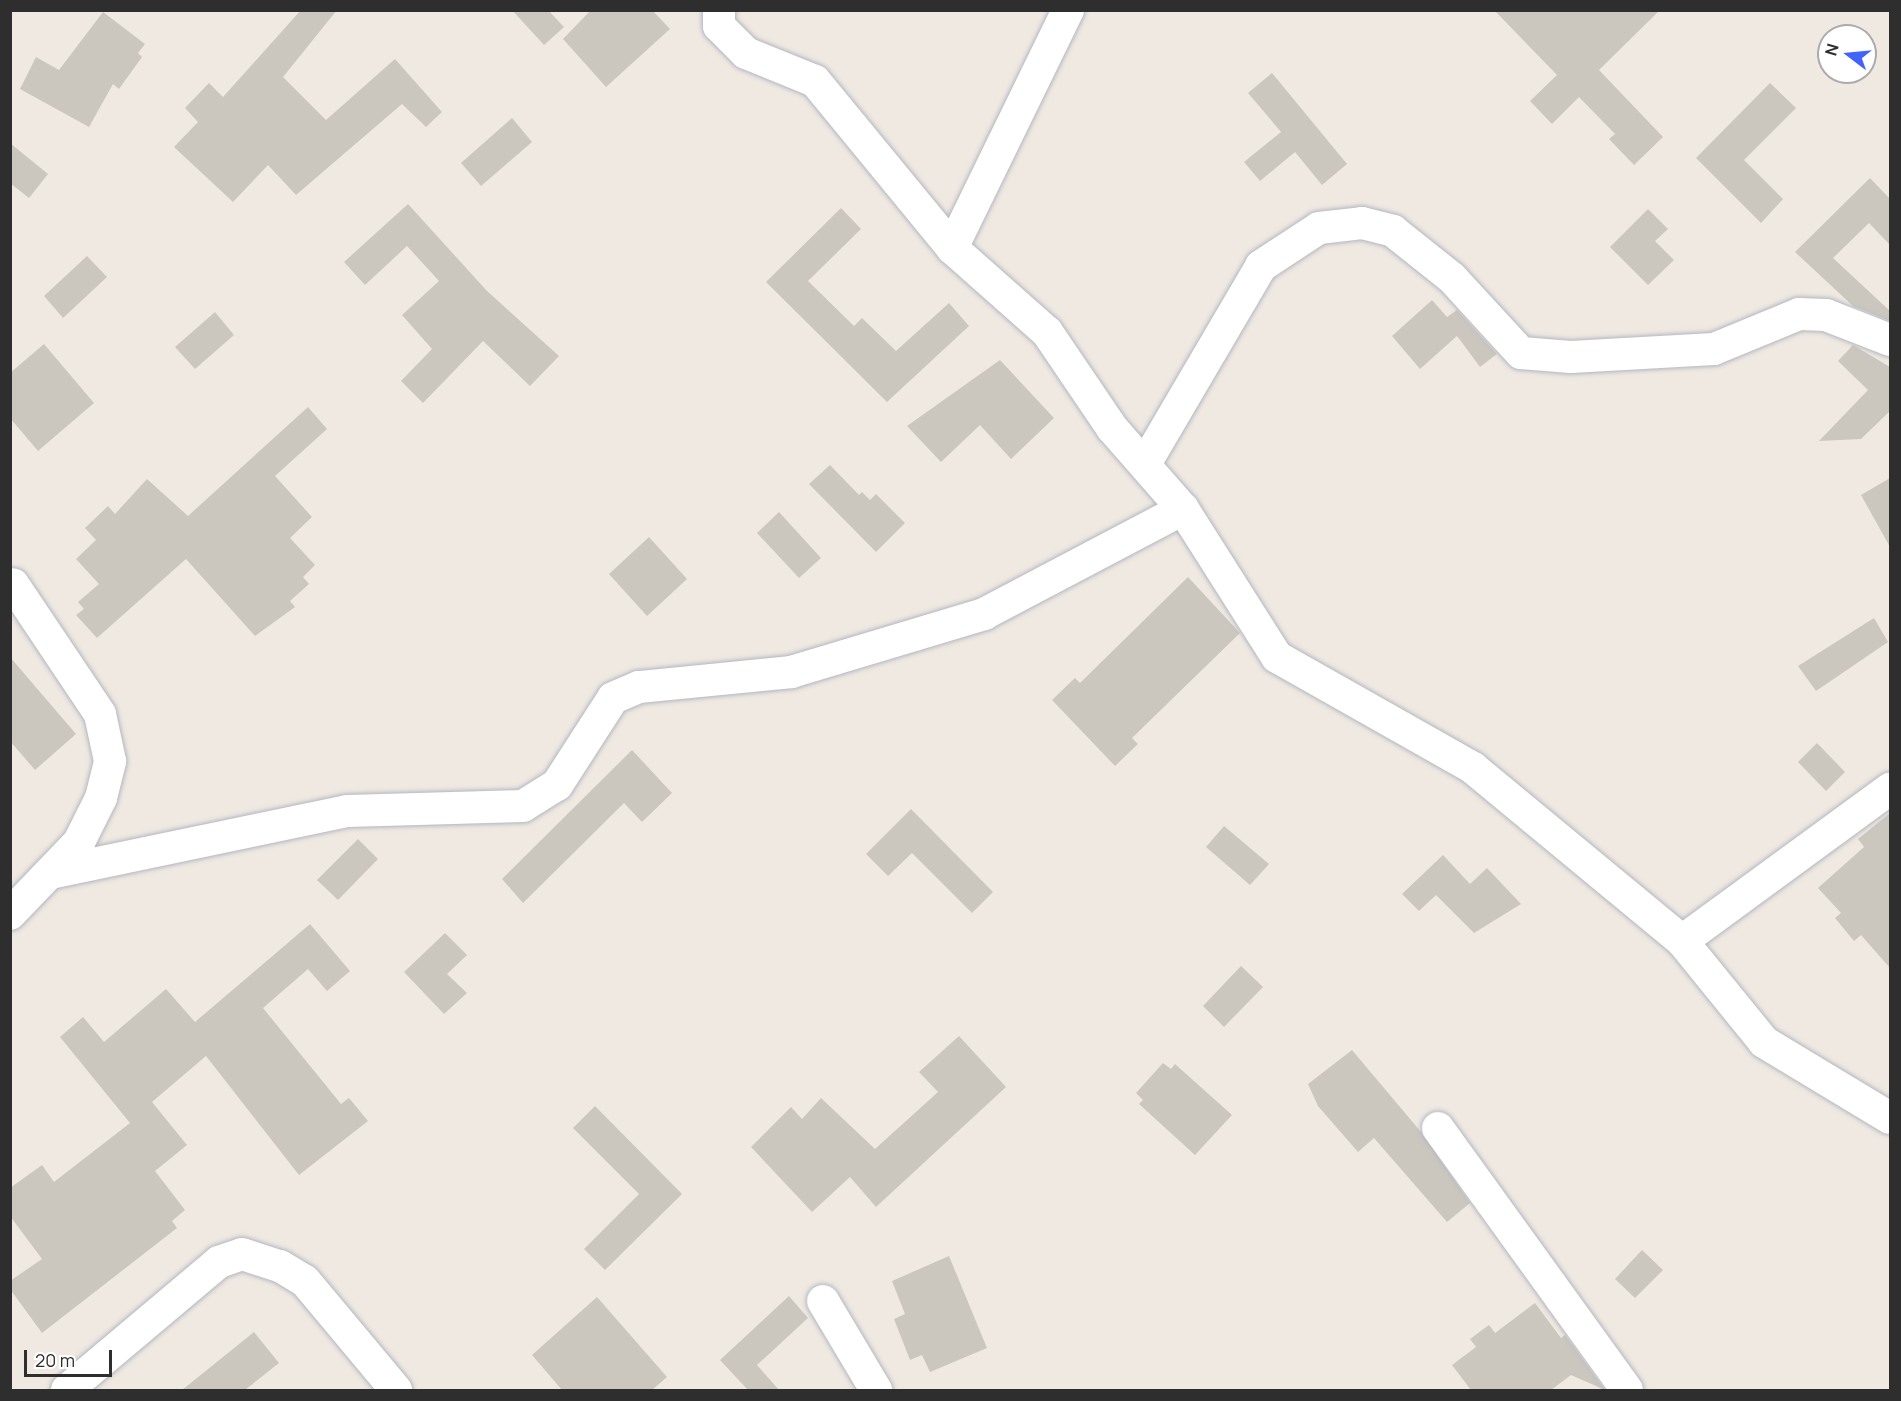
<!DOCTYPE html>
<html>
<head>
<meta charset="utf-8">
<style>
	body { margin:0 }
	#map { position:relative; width:1901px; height:1401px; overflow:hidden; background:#efe9e1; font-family:Manrope,sans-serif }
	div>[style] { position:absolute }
	.building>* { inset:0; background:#cbc7bf }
	.roads { filter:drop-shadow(0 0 2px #b4b7c1) drop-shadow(0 0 2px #b4b7c1) }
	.minor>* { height:32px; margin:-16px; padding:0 16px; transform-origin:16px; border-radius:16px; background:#fff }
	span { translate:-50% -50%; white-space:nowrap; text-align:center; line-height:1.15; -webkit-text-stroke:5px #fff; paint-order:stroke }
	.frame { position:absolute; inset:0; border:12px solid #2e2e2e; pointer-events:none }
	.north { position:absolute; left:1817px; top:24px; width:60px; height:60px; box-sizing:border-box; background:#fff; border:2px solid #ababab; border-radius:50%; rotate:286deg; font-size:16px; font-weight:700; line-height:24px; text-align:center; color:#2e2e2e }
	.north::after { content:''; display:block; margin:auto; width:21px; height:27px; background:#4264fb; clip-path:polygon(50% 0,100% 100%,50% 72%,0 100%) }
	.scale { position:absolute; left:24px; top:1350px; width:88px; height:27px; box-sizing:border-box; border:3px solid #2e2e2e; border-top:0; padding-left:8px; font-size:18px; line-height:21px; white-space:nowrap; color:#2e2e2e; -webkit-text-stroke:4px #fff; paint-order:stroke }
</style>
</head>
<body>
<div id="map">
	<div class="building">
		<div style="clip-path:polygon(301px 10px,337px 10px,283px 77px,326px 120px,395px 59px,442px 112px,426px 127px,402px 104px,296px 195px,268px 165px,233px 202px,174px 147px,198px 122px,185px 108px,209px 83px,223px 97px)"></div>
		<div style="clip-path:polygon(512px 10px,548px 10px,564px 27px,544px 45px)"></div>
		<div style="clip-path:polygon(591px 10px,653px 11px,670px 29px,606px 87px,563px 39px)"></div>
		<div style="clip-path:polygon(1494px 10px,1660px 10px,1599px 70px,1663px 137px,1634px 165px,1609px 139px,1615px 134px,1579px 97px,1552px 124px,1530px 101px,1557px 75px)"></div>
		<div style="clip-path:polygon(103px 12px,145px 44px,138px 53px,142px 57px,119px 89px,113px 84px,89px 127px,20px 89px,36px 57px,59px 70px)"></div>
		<div style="clip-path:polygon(1272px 73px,1347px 164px,1322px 185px,1295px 152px,1260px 181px,1244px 162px,1281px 132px,1248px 93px)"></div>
		<div style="clip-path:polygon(1770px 83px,1796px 108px,1744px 160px,1783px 199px,1761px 223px,1696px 158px)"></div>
		<div style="clip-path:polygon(512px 118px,532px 142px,481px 186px,461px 163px)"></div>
		<div style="clip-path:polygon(10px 143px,48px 174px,29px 198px,10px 183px)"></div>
		<div style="clip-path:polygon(1870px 178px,1890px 199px,1890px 245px,1869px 223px,1833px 258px,1890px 311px,1890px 321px,1853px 306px,1795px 252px)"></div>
		<div style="clip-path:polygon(408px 204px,487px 291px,559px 356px,530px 386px,483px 341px,423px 403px,401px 381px,432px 349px,402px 315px,439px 281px,407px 246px,365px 285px,344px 262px)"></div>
		<div style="clip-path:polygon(841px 208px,861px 229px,808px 281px,854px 326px,862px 318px,896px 351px,949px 303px,969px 326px,887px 402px,766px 282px)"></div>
		<div style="clip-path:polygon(1648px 209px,1668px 229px,1655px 241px,1674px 260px,1648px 285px,1610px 247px)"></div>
		<div style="clip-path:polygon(87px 256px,107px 277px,63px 318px,44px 296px)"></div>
		<div style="clip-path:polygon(1432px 300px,1447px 317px,1457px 310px,1497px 354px,1480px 367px,1457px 336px,1420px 369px,1392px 336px)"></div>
		<div style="clip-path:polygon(215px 312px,234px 335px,195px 369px,175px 347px)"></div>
		<div style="clip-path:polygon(44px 344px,94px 403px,38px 451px,10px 418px,10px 373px)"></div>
		<div style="clip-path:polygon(1853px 345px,1890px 367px,1890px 411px,1861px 439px,1819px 441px,1868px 390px,1838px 361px)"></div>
		<div style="clip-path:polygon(1000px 360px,1054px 418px,1011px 459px,980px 425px,941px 462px,907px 426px)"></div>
		<div style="clip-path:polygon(308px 407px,327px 429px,275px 476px,312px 517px,290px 538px,315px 565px,303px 577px,309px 584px,290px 601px,295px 607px,255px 636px,186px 559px,97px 638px,76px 615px,84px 609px,78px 602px,99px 584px,76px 559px,96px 540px,85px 528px,108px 506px,115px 514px,147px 479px,188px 516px)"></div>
		<div style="clip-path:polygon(830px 465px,859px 495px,862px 492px,870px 500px,876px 494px,905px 523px,876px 552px,809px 484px)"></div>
		<div style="clip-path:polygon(1890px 478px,1890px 547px,1861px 495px)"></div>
		<div style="clip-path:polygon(779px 512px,821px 558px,799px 578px,757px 533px)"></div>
		<div style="clip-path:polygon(649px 537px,687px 579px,647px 616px,609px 574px)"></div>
		<div style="clip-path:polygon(1188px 577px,1240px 633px,1132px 738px,1138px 744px,1115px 766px,1052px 700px,1075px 678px,1080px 683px)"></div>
		<div style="clip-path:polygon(1874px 618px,1888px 642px,1816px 691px,1798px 666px)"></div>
		<div style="clip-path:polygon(10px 657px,76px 734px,35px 770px,10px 741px)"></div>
		<div style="clip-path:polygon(1817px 743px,1845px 772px,1826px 791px,1798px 762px)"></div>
		<div style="clip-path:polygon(632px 750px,672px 793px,642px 822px,624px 803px,523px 903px,502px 879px)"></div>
		<div style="clip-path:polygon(911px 809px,993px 892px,972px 913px,912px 853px,888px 876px,866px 854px)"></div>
		<div style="clip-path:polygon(1890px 813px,1890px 968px,1861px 935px,1854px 941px,1835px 918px,1841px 913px,1818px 888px,1864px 847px,1858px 839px)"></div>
		<div style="clip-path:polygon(1224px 826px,1269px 864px,1250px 885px,1206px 847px)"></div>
		<div style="clip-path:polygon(358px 839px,378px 859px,338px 900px,317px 880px)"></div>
		<div style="clip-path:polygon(1443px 855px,1470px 884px,1487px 868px,1521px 904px,1474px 933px,1436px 895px,1419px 911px,1402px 894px)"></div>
		<div style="clip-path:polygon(310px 924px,350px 971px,327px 991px,308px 969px,263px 1008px,341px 1104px,349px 1098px,368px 1121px,299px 1175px,206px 1056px,152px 1102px,187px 1145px,155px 1171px,185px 1210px,172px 1221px,177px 1228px,42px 1333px,10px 1289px,10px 1281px,42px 1259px,10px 1216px,10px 1188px,42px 1165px,54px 1182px,130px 1123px,60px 1037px,83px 1017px,104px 1042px,166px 989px,195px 1022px)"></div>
		<div style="clip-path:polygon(445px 933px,467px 955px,447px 974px,467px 993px,444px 1014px,404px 972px)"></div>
		<div style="clip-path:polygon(1241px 966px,1263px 987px,1224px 1027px,1203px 1006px)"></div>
		<div style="clip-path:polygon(959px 1036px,1006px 1087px,876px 1207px,850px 1177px,812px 1212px,751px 1147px,791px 1107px,802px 1119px,821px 1098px,875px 1149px,938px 1092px,919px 1072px)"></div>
		<div style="clip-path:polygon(1352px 1050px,1421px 1132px,1470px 1203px,1447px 1222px,1374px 1138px,1358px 1152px,1318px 1106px,1308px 1084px)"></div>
		<div style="clip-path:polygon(1163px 1063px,1171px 1069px,1175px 1064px,1232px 1115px,1195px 1155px,1139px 1104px,1143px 1100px,1136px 1093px)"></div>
		<div style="clip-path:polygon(595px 1106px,682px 1194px,605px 1270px,584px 1249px,639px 1194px,573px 1128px)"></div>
		<div style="clip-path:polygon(1642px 1250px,1663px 1270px,1635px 1298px,1615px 1279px)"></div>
		<div style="clip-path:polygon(949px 1256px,987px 1348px,930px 1372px,922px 1355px,910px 1360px,894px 1319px,905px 1314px,892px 1281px)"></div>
		<div style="clip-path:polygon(789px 1296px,808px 1318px,757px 1365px,779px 1390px,748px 1390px,720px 1360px)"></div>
		<div style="clip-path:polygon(597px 1297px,667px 1377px,652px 1390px,562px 1390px,532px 1355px)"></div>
		<div style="clip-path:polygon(1535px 1303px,1561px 1338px,1565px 1335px,1605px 1390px,1571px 1375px,1551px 1390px,1471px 1390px,1452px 1365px,1476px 1347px,1470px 1339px,1489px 1325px,1495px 1333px)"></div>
		<div style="clip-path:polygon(254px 1332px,279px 1363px,245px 1390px,182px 1390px)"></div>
	</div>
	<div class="roads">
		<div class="minor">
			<div style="left:719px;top:10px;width:16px;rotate:90deg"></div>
			<div style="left:719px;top:26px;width:38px;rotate:45deg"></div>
			<div style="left:746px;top:53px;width:74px;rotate:22.1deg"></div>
			<div style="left:815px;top:81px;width:216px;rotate:50.6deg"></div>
			<div style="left:952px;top:248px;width:127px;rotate:41.5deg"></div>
			<div style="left:1047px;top:332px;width:116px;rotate:55.9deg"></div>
			<div style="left:1112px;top:428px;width:108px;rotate:48.8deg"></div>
			<div style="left:1183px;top:509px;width:175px;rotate:57.6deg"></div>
			<div style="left:1277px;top:657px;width:225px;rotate:29.5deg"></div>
			<div style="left:1473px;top:768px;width:271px;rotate:39.6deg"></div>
			<div style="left:1682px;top:941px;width:130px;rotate:50.9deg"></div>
			<div style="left:1764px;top:1042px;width:147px;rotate:31.1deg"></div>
			<div style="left:952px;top:248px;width:265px;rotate:-64deg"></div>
			<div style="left:1145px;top:464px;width:229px;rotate:-59.6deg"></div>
			<div style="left:1261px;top:266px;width:69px;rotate:-33.2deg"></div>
			<div style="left:1319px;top:228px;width:43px;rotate:-6.6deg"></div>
			<div style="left:1362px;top:223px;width:32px;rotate:14deg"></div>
			<div style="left:1393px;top:231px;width:75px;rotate:38.5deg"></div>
			<div style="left:1452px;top:278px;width:102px;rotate:47.4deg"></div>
			<div style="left:1521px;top:353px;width:50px;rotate:4.6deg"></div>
			<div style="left:1571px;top:357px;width:143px;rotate:-3.2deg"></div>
			<div style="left:1714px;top:349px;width:92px;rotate:-22.4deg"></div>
			<div style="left:1799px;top:314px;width:27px;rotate:2deg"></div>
			<div style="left:1826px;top:315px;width:69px;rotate:21.3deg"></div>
			<div style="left:50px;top:873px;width:303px;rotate:-11.8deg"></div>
			<div style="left:347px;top:811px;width:176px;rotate:-1.6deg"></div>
			<div style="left:523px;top:806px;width:40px;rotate:-32deg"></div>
			<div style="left:557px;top:785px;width:103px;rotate:-57.2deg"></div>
			<div style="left:613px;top:698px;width:28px;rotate:-23deg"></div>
			<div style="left:639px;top:687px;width:153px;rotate:-5.6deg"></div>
			<div style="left:791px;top:672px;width:202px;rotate:-16.7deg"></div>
			<div style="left:984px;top:614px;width:225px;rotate:-27.8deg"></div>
			<div style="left:10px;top:914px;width:100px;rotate:-46.2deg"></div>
			<div style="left:79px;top:842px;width:49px;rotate:-63.4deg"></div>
			<div style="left:101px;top:798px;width:38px;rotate:-76deg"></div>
			<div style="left:110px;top:761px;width:48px;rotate:-102deg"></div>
			<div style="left:100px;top:714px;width:156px;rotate:-123.8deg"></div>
			<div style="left:1682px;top:941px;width:258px;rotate:-36.2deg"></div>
			<div style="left:1438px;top:1128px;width:323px;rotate:54.2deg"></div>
			<div style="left:823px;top:1301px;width:104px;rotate:59.2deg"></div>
			<div style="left:67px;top:1390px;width:199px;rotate:-40.1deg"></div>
			<div style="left:219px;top:1262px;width:24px;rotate:-19deg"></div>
			<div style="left:242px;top:1254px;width:40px;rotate:18deg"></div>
			<div style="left:280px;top:1266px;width:29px;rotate:31deg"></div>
			<div style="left:305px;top:1281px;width:142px;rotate:50.1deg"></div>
		</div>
	</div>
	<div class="frame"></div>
	<div class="north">N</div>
	<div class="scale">20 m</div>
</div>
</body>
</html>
